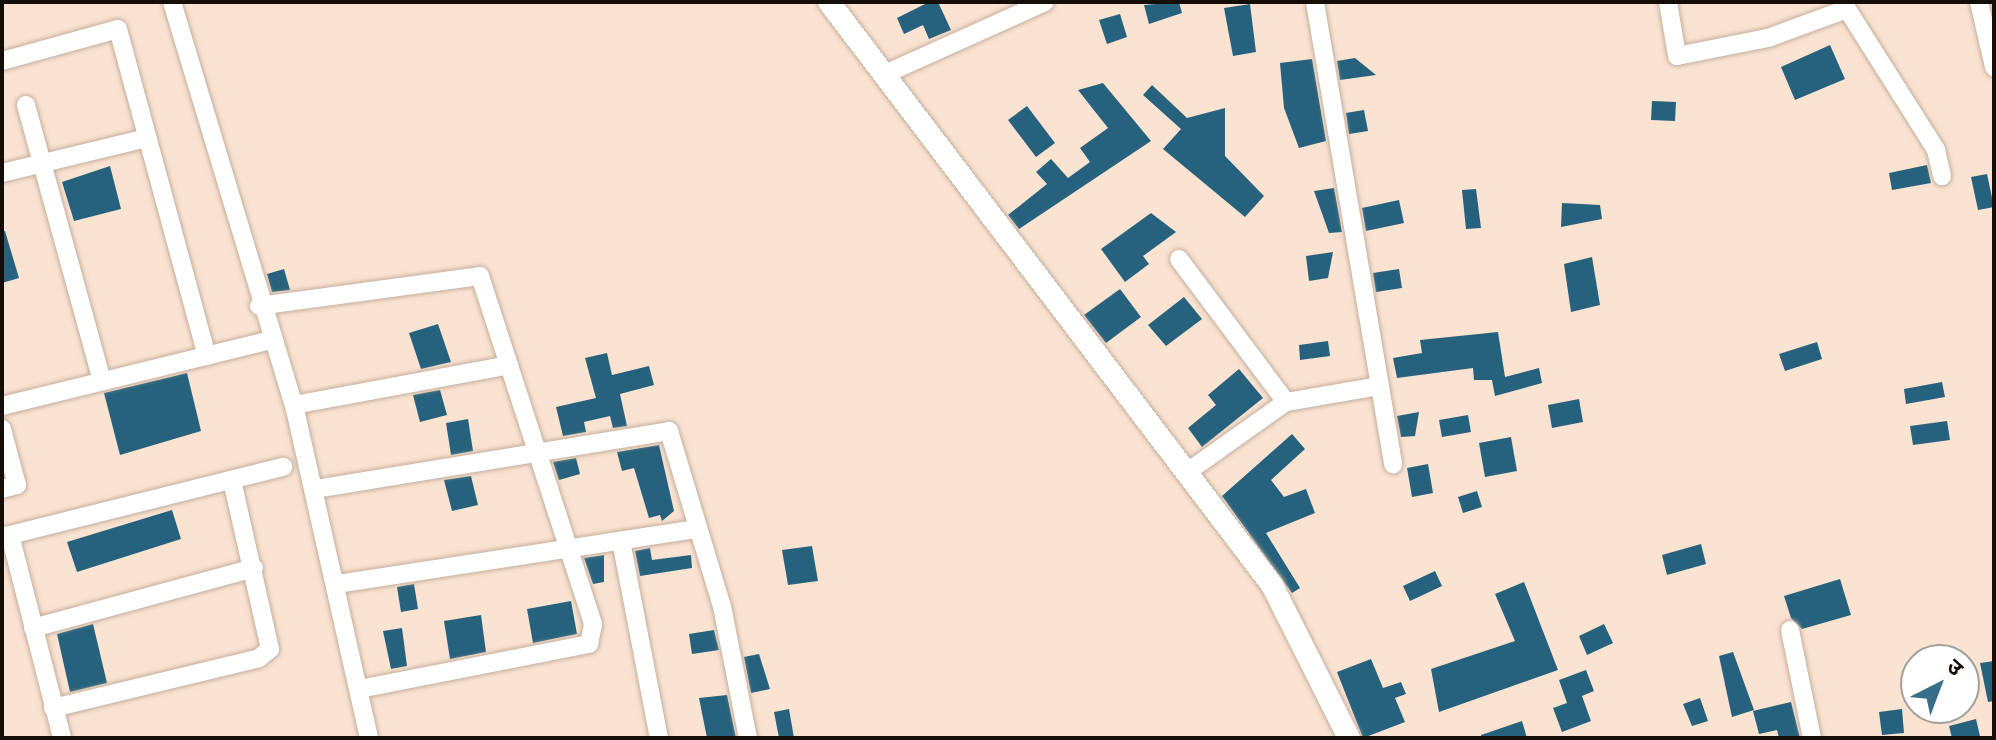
<!DOCTYPE html>
<html>
<head>
<meta charset="utf-8">
<style>
	body { margin:0 }
	#map { position:relative; width:1996px; height:740px; overflow:hidden; background:#fae3d1; font-family:"Varela Round","Noto Sans Devanagari",sans-serif }
	div>[style] { position:absolute }
	.building>* { inset:0; background:#26627d }
	.roads { filter:drop-shadow(0 0 2px #c4ae9d) drop-shadow(0 0 2px #c4ae9d) }
	.minor>* { height:18px; margin:-9px; padding:0 9px; transform-origin:9px; border-radius:9px; background:#fff }
	.tertiary>* { height:22px; margin:-11px; padding:0 11px; transform-origin:11px; border-radius:11px; background:#fff }
	span { translate:-50% -50%; white-space:nowrap; text-align:center; line-height:1.15; -webkit-text-stroke:8px #fff; paint-order:stroke }
	.frame { position:absolute; inset:0; border:4px solid #150e08; pointer-events:none }
	.north { position:absolute; left:1900px; top:644px; width:80px; height:80px; box-sizing:border-box; background:#fff; border:2px solid #a19f9c; border-radius:50%; rotate:42deg; font-size:22px; font-weight:700; line-height:32px; text-align:center; color:#150e08 }
	.north::after { content:''; display:block; margin:auto; width:28px; height:36px; background:#376f89; clip-path:polygon(50% 0,100% 100%,50% 72%,0 100%) }
</style>
</head>
<body>
<div id="map">
	<div class="building">
		<div style="clip-path:polygon(929px 2px,938px 2px,951px 30px,929px 39px,923px 25px,904px 34px,897px 18px)"></div>
		<div style="clip-path:polygon(1179px 2px,1182px 13px,1149px 24px,1144px 5px)"></div>
		<div style="clip-path:polygon(1250px 4px,1256px 52px,1233px 56px,1224px 8px)"></div>
		<div style="clip-path:polygon(1120px 14px,1127px 37px,1107px 44px,1099px 20px)"></div>
		<div style="clip-path:polygon(1830px 45px,1845px 79px,1795px 100px,1781px 67px)"></div>
		<div style="clip-path:polygon(1355px 58px,1376px 75px,1340px 80px,1337px 61px)"></div>
		<div style="clip-path:polygon(1312px 59px,1326px 141px,1299px 148px,1284px 108px,1280px 63px)"></div>
		<div style="clip-path:polygon(1103px 83px,1151px 141px,1019px 229px,1008px 215px,1047px 184px,1036px 172px,1051px 159px,1068px 178px,1090px 162px,1080px 148px,1108px 128px,1078px 90px)"></div>
		<div style="clip-path:polygon(1152px 85px,1187px 118px,1225px 108px,1225px 156px,1264px 196px,1245px 217px,1163px 149px,1181px 129px,1143px 95px)"></div>
		<div style="clip-path:polygon(1652px 101px,1676px 102px,1675px 121px,1651px 120px)"></div>
		<div style="clip-path:polygon(1027px 106px,1055px 143px,1036px 157px,1008px 120px)"></div>
		<div style="clip-path:polygon(1364px 110px,1368px 131px,1349px 134px,1346px 113px)"></div>
		<div style="clip-path:polygon(1927px 165px,1931px 183px,1892px 190px,1889px 173px)"></div>
		<div style="clip-path:polygon(110px 166px,121px 209px,74px 221px,62px 182px)"></div>
		<div style="clip-path:polygon(1987px 174px,1994px 207px,1978px 210px,1971px 177px)"></div>
		<div style="clip-path:polygon(1334px 188px,1342px 232px,1329px 233px,1314px 191px)"></div>
		<div style="clip-path:polygon(1476px 189px,1481px 228px,1466px 229px,1462px 190px)"></div>
		<div style="clip-path:polygon(1399px 200px,1404px 223px,1366px 231px,1362px 208px)"></div>
		<div style="clip-path:polygon(1562px 203px,1600px 205px,1602px 219px,1561px 227px)"></div>
		<div style="clip-path:polygon(1151px 213px,1176px 232px,1143px 256px,1149px 264px,1125px 282px,1101px 249px)"></div>
		<div style="clip-path:polygon(5px 231px,19px 278px,2px 283px,2px 232px)"></div>
		<div style="clip-path:polygon(1333px 252px,1328px 278px,1309px 281px,1306px 256px)"></div>
		<div style="clip-path:polygon(1592px 257px,1600px 305px,1571px 312px,1564px 264px)"></div>
		<div style="clip-path:polygon(284px 269px,290px 290px,272px 292px,267px 274px)"></div>
		<div style="clip-path:polygon(1399px 269px,1402px 288px,1376px 292px,1373px 273px)"></div>
		<div style="clip-path:polygon(1120px 289px,1141px 317px,1106px 343px,1084px 315px)"></div>
		<div style="clip-path:polygon(1184px 297px,1202px 319px,1166px 346px,1148px 325px)"></div>
		<div style="clip-path:polygon(438px 324px,451px 362px,421px 369px,409px 333px)"></div>
		<div style="clip-path:polygon(1498px 332px,1505px 377px,1539px 368px,1542px 383px,1495px 396px,1492px 380px,1474px 380px,1473px 368px,1397px 378px,1393px 358px,1422px 353px,1420px 340px)"></div>
		<div style="clip-path:polygon(1328px 341px,1330px 356px,1300px 360px,1299px 345px)"></div>
		<div style="clip-path:polygon(1817px 342px,1822px 359px,1785px 371px,1779px 354px)"></div>
		<div style="clip-path:polygon(607px 353px,612px 375px,649px 366px,654px 385px,620px 394px,627px 426px,613px 428px,610px 416px,584px 422px,586px 432px,563px 436px,556px 407px,596px 398px,585px 358px)"></div>
		<div style="clip-path:polygon(1239px 369px,1263px 398px,1202px 447px,1188px 428px,1216px 405px,1208px 395px)"></div>
		<div style="clip-path:polygon(187px 373px,201px 431px,120px 455px,104px 393px)"></div>
		<div style="clip-path:polygon(1942px 382px,1945px 397px,1906px 404px,1904px 389px)"></div>
		<div style="clip-path:polygon(440px 390px,447px 415px,420px 422px,413px 395px)"></div>
		<div style="clip-path:polygon(1579px 399px,1583px 422px,1552px 428px,1548px 405px)"></div>
		<div style="clip-path:polygon(1419px 412px,1415px 436px,1401px 437px,1397px 416px)"></div>
		<div style="clip-path:polygon(1468px 415px,1471px 432px,1442px 437px,1439px 420px)"></div>
		<div style="clip-path:polygon(468px 419px,473px 451px,451px 455px,446px 423px)"></div>
		<div style="clip-path:polygon(1947px 421px,1950px 440px,1913px 445px,1910px 426px)"></div>
		<div style="clip-path:polygon(1292px 434px,1305px 449px,1271px 480px,1284px 497px,1306px 489px,1315px 513px,1266px 533px,1300px 588px,1292px 593px,1222px 496px)"></div>
		<div style="clip-path:polygon(1511px 437px,1517px 471px,1485px 477px,1479px 443px)"></div>
		<div style="clip-path:polygon(659px 445px,674px 511px,662px 521px,660px 515px,649px 518px,634px 468px,622px 471px,617px 452px)"></div>
		<div style="clip-path:polygon(576px 458px,580px 474px,559px 480px,553px 462px)"></div>
		<div style="clip-path:polygon(1428px 464px,1433px 493px,1412px 497px,1407px 468px)"></div>
		<div style="clip-path:polygon(471px 476px,478px 505px,452px 511px,444px 480px)"></div>
		<div style="clip-path:polygon(1477px 491px,1482px 507px,1463px 513px,1458px 497px)"></div>
		<div style="clip-path:polygon(172px 510px,181px 539px,77px 572px,67px 542px)"></div>
		<div style="clip-path:polygon(1701px 544px,1706px 564px,1667px 575px,1662px 555px)"></div>
		<div style="clip-path:polygon(812px 546px,818px 581px,788px 585px,782px 550px)"></div>
		<div style="clip-path:polygon(650px 548px,652px 560px,691px 555px,692px 568px,640px 576px,635px 551px)"></div>
		<div style="clip-path:polygon(604px 555px,604px 582px,593px 584px,584px 558px)"></div>
		<div style="clip-path:polygon(1435px 571px,1442px 586px,1410px 601px,1403px 586px)"></div>
		<div style="clip-path:polygon(1840px 579px,1851px 615px,1802px 629px,1791px 618px,1784px 596px)"></div>
		<div style="clip-path:polygon(1524px 582px,1558px 670px,1439px 712px,1431px 669px,1515px 641px,1495px 594px)"></div>
		<div style="clip-path:polygon(414px 584px,418px 609px,401px 612px,397px 587px)"></div>
		<div style="clip-path:polygon(571px 601px,577px 634px,533px 643px,527px 609px)"></div>
		<div style="clip-path:polygon(481px 615px,486px 652px,450px 659px,444px 621px)"></div>
		<div style="clip-path:polygon(93px 624px,107px 683px,70px 692px,57px 634px)"></div>
		<div style="clip-path:polygon(1604px 624px,1613px 643px,1587px 655px,1579px 636px)"></div>
		<div style="clip-path:polygon(402px 628px,407px 666px,391px 669px,383px 631px)"></div>
		<div style="clip-path:polygon(714px 630px,719px 650px,692px 654px,689px 634px)"></div>
		<div style="clip-path:polygon(1733px 652px,1754px 710px,1732px 717px,1719px 656px)"></div>
		<div style="clip-path:polygon(759px 654px,770px 689px,751px 693px,744px 657px)"></div>
		<div style="clip-path:polygon(1371px 659px,1383px 688px,1401px 682px,1406px 694px,1395px 698px,1405px 722px,1363px 738px,1337px 672px)"></div>
		<div style="clip-path:polygon(1994px 661px,1994px 701px,1988px 702px,1980px 663px)"></div>
		<div style="clip-path:polygon(1586px 670px,1594px 691px,1582px 696px,1591px 721px,1562px 732px,1553px 708px,1567px 703px,1559px 680px)"></div>
		<div style="clip-path:polygon(727px 695px,736px 738px,707px 738px,699px 698px)"></div>
		<div style="clip-path:polygon(1700px 698px,1708px 721px,1692px 726px,1683px 704px)"></div>
		<div style="clip-path:polygon(1791px 702px,1800px 738px,1779px 738px,1777px 730px,1759px 734px,1753px 711px)"></div>
		<div style="clip-path:polygon(789px 709px,794px 738px,779px 738px,774px 712px)"></div>
		<div style="clip-path:polygon(1902px 709px,1904px 733px,1882px 735px,1879px 712px)"></div>
		<div style="clip-path:polygon(1976px 719px,1980px 736px,1952px 738px,1949px 726px)"></div>
		<div style="clip-path:polygon(1522px 721px,1527px 738px,1481px 738px,1481px 735px)"></div>
	</div>
	<div class="roads">
		<div class="minor">
			<div style="left:172px;top:2px;width:421px;rotate:73.2deg"></div>
			<div style="left:294px;top:405px;width:341px;rotate:77.3deg"></div>
			<div style="left:1315px;top:2px;width:469px;rotate:80.4deg"></div>
			<div style="left:1668px;top:2px;width:55px;rotate:80.5deg"></div>
			<div style="left:1677px;top:56px;width:93px;rotate:-11.2deg"></div>
			<div style="left:1768px;top:38px;width:84px;rotate:-20.2deg"></div>
			<div style="left:1847px;top:9px;width:167px;rotate:57.7deg"></div>
			<div style="left:1936px;top:150px;width:27px;rotate:77deg"></div>
			<div style="left:1979px;top:2px;width:67px;rotate:77deg"></div>
			<div style="left:2px;top:61px;width:120px;rotate:-15.4deg"></div>
			<div style="left:118px;top:29px;width:339px;rotate:74.8deg"></div>
			<div style="left:885px;top:74px;width:175px;rotate:-24.2deg"></div>
			<div style="left:26px;top:105px;width:286px;rotate:74.6deg"></div>
			<div style="left:2px;top:173px;width:149px;rotate:-13.6deg"></div>
			<div style="left:1179px;top:259px;width:179px;rotate:53.2deg"></div>
			<div style="left:259px;top:306px;width:223px;rotate:-7.7deg"></div>
			<div style="left:480px;top:276px;width:366px;rotate:72deg"></div>
			<div style="left:593px;top:624px;width:20px;rotate:101deg"></div>
			<div style="left:589px;top:644px;width:234px;rotate:168.9deg"></div>
			<div style="left:294px;top:405px;width:219px;rotate:-10.5deg"></div>
			<div style="left:2px;top:406px;width:277px;rotate:-13.8deg"></div>
			<div style="left:2px;top:429px;width:58px;rotate:75deg"></div>
			<div style="left:17px;top:485px;width:16px;rotate:165deg"></div>
			<div style="left:1186px;top:473px;width:123px;rotate:-35.4deg"></div>
			<div style="left:1286px;top:402px;width:95px;rotate:-9.7deg"></div>
			<div style="left:316px;top:489px;width:358px;rotate:-9.3deg"></div>
			<div style="left:669px;top:431px;width:183px;rotate:73.2deg"></div>
			<div style="left:722px;top:606px;width:135px;rotate:78.9deg"></div>
			<div style="left:10px;top:535px;width:210px;rotate:75.6deg"></div>
			<div style="left:2px;top:537px;width:290px;rotate:-14deg"></div>
			<div style="left:621px;top:541px;width:201px;rotate:79.1deg"></div>
			<div style="left:337px;top:584px;width:365px;rotate:-8.7deg"></div>
			<div style="left:33px;top:628px;width:229px;rotate:-15.2deg"></div>
			<div style="left:1790px;top:630px;width:110px;rotate:78.5deg"></div>
			<div style="left:53px;top:708px;width:212px;rotate:-13.6deg"></div>
			<div style="left:259px;top:658px;width:14px;rotate:-39deg"></div>
			<div style="left:270px;top:649px;width:173px;rotate:-102.7deg"></div>
		</div>
		<div class="tertiary">
			<div style="left:829px;top:2px;width:732px;rotate:52.77deg"></div>
			<div style="left:1272px;top:585px;width:171px;rotate:63.3deg"></div>
		</div>
	</div>
	<div class="frame"></div>
	<div class="north">उ</div>
</div>
</body>
</html>
